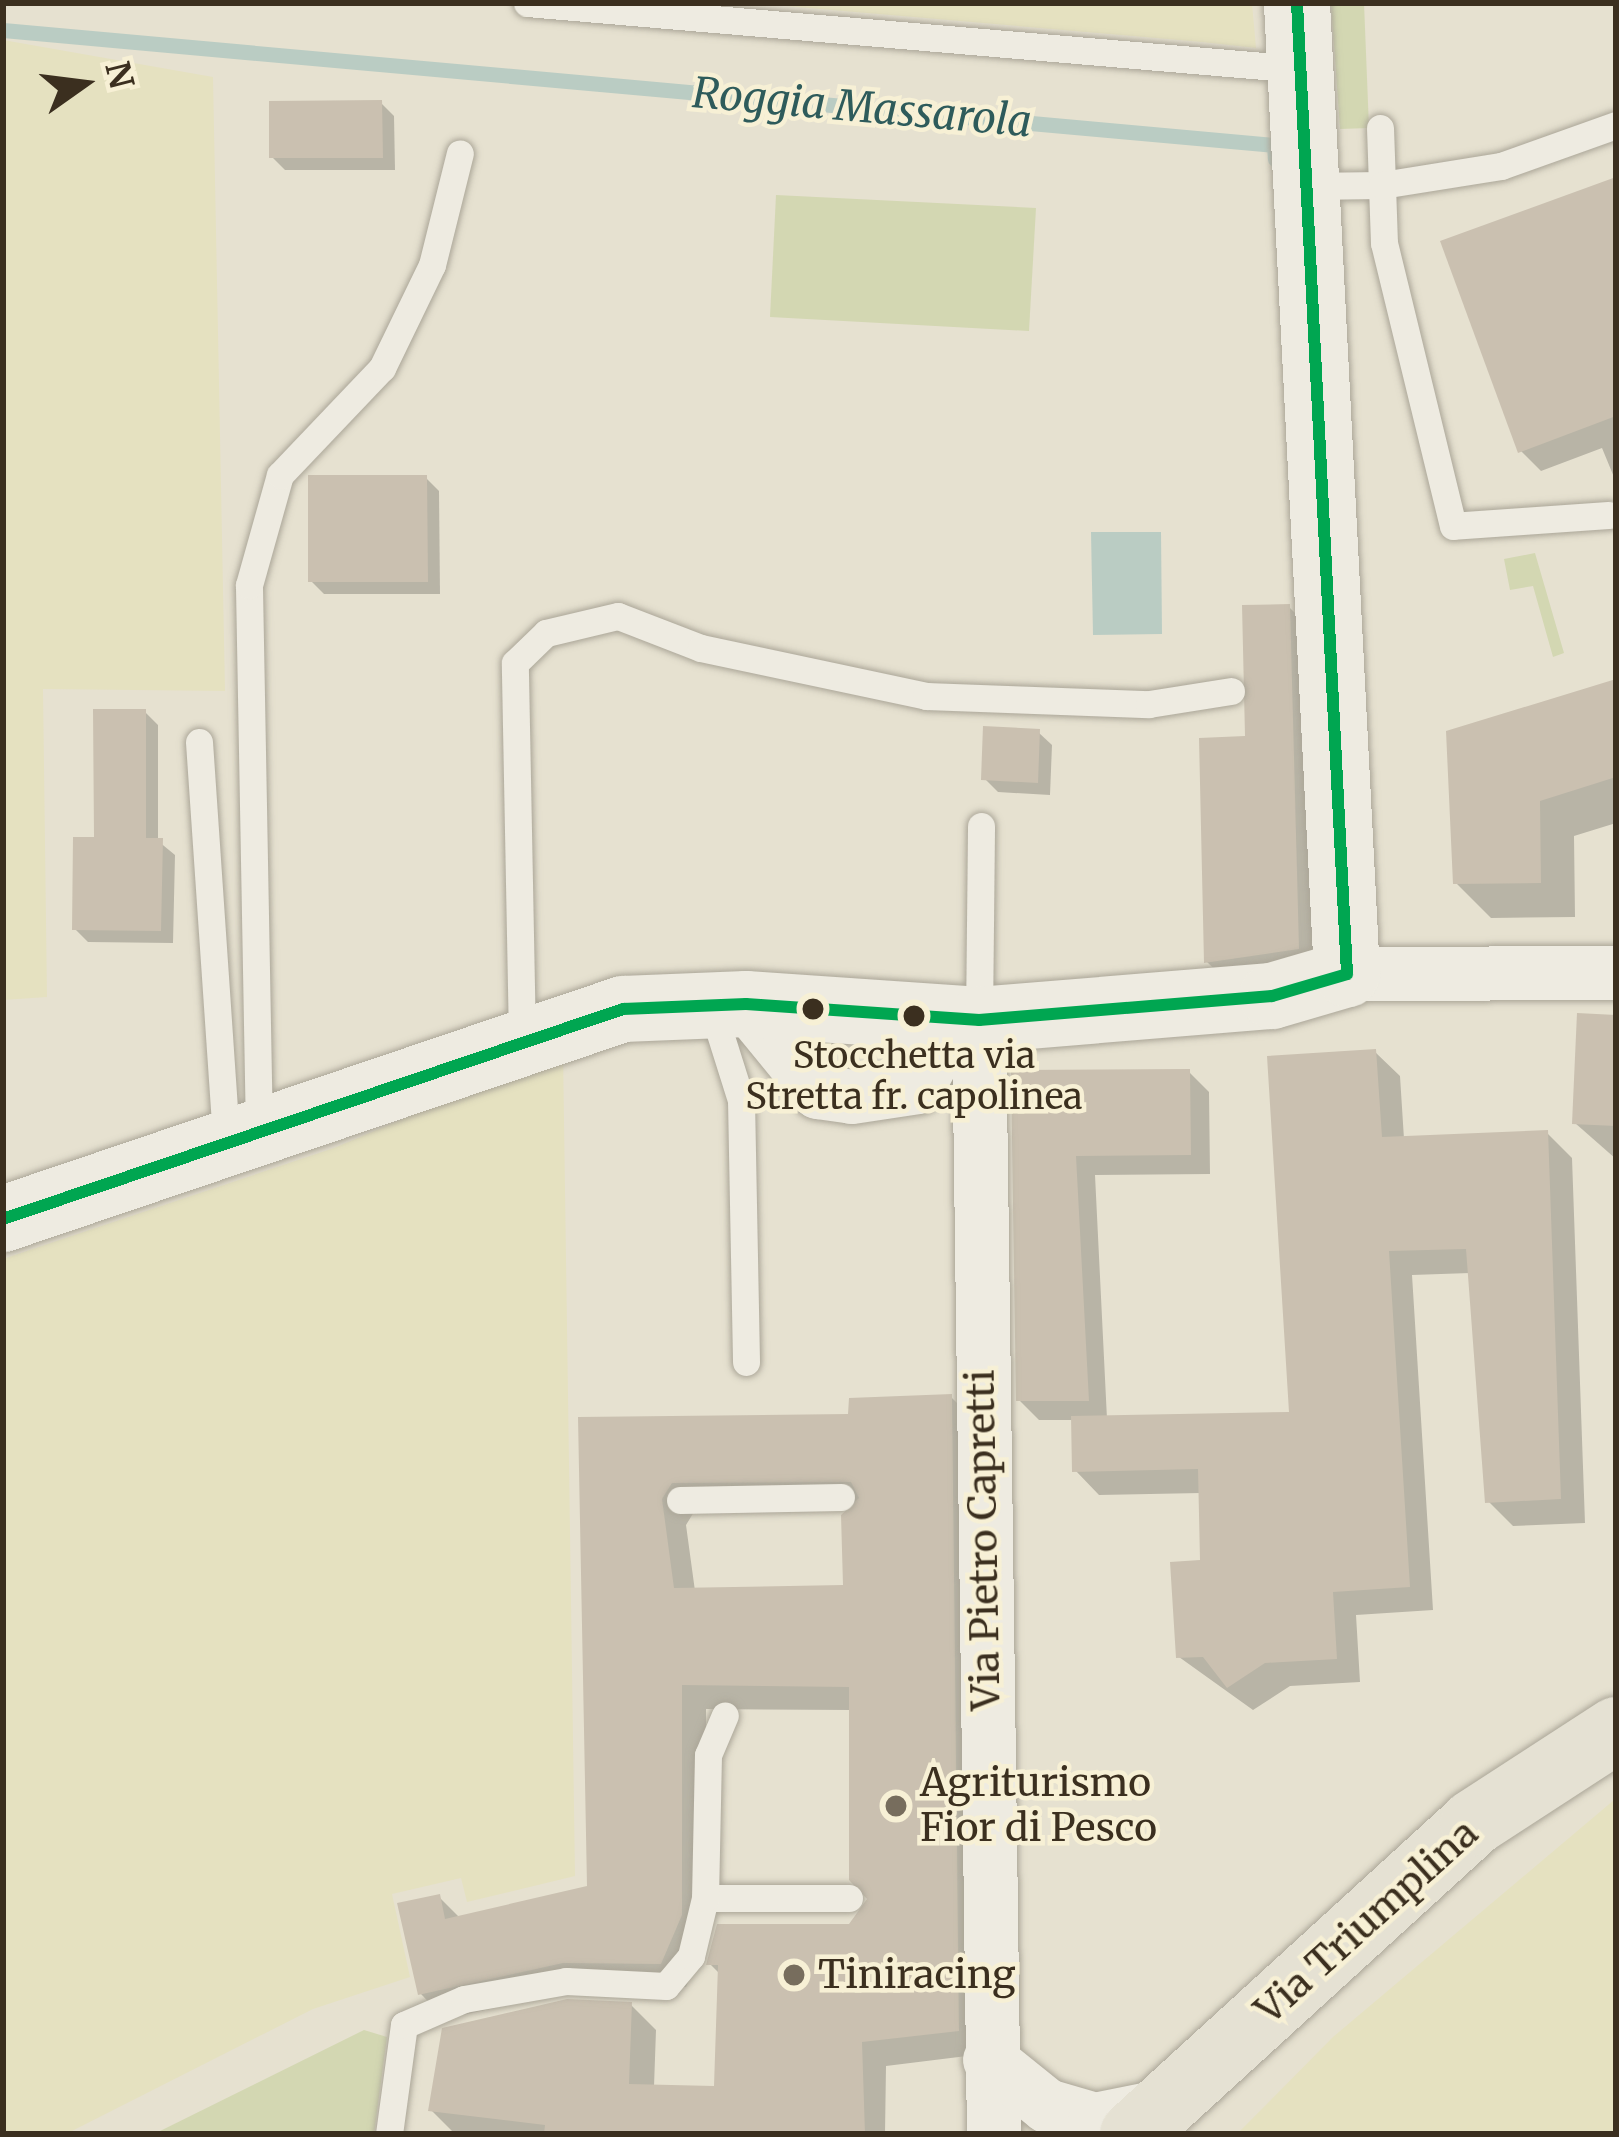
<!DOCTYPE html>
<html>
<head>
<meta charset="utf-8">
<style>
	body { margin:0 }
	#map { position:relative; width:1619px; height:2137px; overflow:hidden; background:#e6e1d0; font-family:Merriweather,serif }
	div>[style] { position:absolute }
	.farmland>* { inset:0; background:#e5e1c0 }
	.green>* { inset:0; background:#d3d7b2 }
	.water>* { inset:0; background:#baccc3 }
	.shadow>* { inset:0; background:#0003 }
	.stream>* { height:15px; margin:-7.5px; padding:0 7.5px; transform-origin:7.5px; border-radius:7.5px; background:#baccc3 }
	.building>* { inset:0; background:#cac0b0 }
	.roads { filter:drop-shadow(0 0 3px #aba698) drop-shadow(0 0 3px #aba698) }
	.service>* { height:27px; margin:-13.5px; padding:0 13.5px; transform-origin:13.5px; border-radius:13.5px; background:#eeebe1 }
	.minor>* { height:54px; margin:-27px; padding:0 27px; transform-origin:27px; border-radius:27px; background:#eeebe1 }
	.tertiary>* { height:66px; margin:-33px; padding:0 33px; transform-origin:33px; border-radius:33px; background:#eeebe1 }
	.primary>* { height:66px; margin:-33px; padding:0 33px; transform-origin:33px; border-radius:33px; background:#e5e1d3 }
	.bus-1>* { height:12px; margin:-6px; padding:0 6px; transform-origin:6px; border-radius:6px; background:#00a651 }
	.dots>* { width:33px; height:33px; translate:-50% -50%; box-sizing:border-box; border:6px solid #f7f0d5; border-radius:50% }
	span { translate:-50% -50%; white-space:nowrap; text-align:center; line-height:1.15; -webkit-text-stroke:9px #f7f0d5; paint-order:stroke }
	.bus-label { font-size:36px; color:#3b2f1f }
	.street-label { font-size:39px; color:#3b2f1f }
	.poi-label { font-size:39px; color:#3b2f1f }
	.left { translate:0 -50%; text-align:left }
	.water-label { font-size:42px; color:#2e5b5b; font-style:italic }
	.frame { position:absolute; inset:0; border:6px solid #3b2f1f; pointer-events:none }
	.north { position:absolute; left:24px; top:24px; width:120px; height:120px; -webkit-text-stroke:9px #f7f0d5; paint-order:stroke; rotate:76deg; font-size:33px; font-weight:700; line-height:48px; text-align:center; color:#3b2f1f }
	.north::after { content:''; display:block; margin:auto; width:42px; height:54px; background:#3b2f1f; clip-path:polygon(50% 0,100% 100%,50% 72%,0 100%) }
</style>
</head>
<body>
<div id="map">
	<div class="farmland">
		<div style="clip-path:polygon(751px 3px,1252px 3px,1256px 48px,1202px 42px)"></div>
		<div style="clip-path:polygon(3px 40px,213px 77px,225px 691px,43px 689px,47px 997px,3px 1000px)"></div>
		<div style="clip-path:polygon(563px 1051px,575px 1876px,467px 1902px,461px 1878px,392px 1894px,410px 1977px,313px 2009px,66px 2134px,3px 2134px,3px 1259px,334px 1148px)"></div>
		<div style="clip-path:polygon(1614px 1800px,1616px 2134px,1237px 2134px,1333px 2037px)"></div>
	</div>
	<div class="green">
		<div style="clip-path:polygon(1331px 3px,1364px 3px,1369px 128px,1340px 129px)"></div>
		<div style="clip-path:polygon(776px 195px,1036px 208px,1029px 331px,770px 317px)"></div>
		<div style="clip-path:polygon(1535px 553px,1564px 653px,1553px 657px,1533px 586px,1510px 590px,1504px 559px)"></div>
		<div style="clip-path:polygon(364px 2030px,387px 2037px,374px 2134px,154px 2134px)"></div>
	</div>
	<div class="water">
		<div style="clip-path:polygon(1091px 532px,1161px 532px,1162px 634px,1093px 635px)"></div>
	</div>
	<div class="shadow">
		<div style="clip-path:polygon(381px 103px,394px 116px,395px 170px,285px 170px,272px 157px)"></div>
		<div style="clip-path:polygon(1616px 180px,1616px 482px,1602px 448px,1541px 471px,1521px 451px)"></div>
		<div style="clip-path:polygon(426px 478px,439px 491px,440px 594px,324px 594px,311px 581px)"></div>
		<div style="clip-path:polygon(1289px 607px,1309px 627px,1318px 968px,1227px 981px,1207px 962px,1248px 739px)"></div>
		<div style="clip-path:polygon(1616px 682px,1616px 823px,1574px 836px,1575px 917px,1491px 918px,1456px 883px)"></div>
		<div style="clip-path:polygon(145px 712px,158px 725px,158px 841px,175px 855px,173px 943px,88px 942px,75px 929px)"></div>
		<div style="clip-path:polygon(1038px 732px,1052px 745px,1050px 795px,998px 792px,985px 779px)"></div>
		<div style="clip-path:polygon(1616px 1018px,1616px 1159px,1575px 1123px)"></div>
		<div style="clip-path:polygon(1375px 1052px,1400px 1076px,1404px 1139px,1547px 1133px,1572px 1158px,1585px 1523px,1513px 1526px,1488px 1501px,1470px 1273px,1412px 1275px,1433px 1610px,1356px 1615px,1360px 1682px,1290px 1686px,1253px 1710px,1179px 1657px,1203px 1562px,1201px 1493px,1099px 1495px,1075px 1470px,1074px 1420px,1039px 1420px,1019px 1400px,1014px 1072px,1189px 1072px,1209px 1092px,1210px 1174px,1095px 1175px,1107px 1419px,1292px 1415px)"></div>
		<div style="clip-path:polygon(evenodd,951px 1397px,976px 1422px,983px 2054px,886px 2066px,885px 2134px,455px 2134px,431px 2110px,631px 2005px,656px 2030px,654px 2087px,717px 2089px,720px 1974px,710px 1964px,851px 1927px,871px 1899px,852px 1710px,706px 1709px,706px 1941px,686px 1987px,589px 1987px,445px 2019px,421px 1994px,439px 1897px,461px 1919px,590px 1889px,581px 1420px,851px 1417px,951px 1397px,856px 1503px,846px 1587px,695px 1591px,686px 1525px,697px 1507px,856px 1503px)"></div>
	</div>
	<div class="stream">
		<div style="left:3px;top:30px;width:1276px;rotate:5.17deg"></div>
		<div style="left:1274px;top:145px;width:14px;rotate:86deg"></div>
	</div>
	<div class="building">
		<div style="clip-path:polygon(382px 100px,383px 158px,269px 158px,269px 101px)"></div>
		<div style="clip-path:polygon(1616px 177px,1616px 416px,1518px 453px,1440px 241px)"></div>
		<div style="clip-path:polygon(308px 475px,427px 475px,428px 582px,308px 582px)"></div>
		<div style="clip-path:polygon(1290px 604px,1299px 949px,1204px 963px,1199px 738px,1245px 736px,1242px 605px)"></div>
		<div style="clip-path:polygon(1616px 679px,1616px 777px,1540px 801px,1541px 883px,1453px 884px,1446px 731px)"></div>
		<div style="clip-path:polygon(93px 709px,146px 709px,146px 838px,163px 838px,161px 931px,72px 930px,73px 837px,94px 837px)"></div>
		<div style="clip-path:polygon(983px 726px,1040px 729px,1038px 783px,981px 780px)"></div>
		<div style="clip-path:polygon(1577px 1013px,1616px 1015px,1616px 1126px,1572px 1124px)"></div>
		<div style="clip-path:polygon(1376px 1049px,1382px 1137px,1548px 1130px,1561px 1499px,1485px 1503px,1466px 1249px,1389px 1251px,1410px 1587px,1333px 1592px,1337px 1659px,1265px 1663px,1227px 1688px,1203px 1657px,1176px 1658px,1170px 1562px,1200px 1560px,1198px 1469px,1072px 1472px,1071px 1416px,1289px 1412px,1267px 1056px)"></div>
		<div style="clip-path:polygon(1190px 1069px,1191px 1155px,1076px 1156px,1089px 1401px,1016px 1401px,1011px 1070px)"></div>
		<div style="clip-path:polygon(evenodd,952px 1394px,959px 2031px,862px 2042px,865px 2134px,544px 2134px,545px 2125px,428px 2111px,442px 2028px,567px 1999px,632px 2002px,629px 2084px,714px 2086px,718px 1965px,706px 1965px,717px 1924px,849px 1924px,867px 1899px,849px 1880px,849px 1687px,682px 1685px,682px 1915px,661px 1964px,563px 1963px,418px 1995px,397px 1903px,440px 1894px,445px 1919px,587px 1886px,578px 1417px,848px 1414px,849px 1398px,952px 1394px,851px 1482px,859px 1498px,841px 1515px,843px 1585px,674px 1588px,662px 1499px,672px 1483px,851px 1482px)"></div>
	</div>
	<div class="roads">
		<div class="service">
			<div style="left:527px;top:3px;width:775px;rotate:4.89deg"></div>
			<div style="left:1305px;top:186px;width:77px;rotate:-0.7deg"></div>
			<div style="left:1382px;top:185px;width:57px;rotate:-92deg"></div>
			<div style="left:1609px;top:515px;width:156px;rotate:176deg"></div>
			<div style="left:1453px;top:526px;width:291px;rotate:-103.7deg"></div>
			<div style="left:1384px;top:243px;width:58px;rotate:-92deg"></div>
			<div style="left:1382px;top:185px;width:121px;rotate:-9.1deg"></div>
			<div style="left:1501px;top:166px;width:122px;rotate:-19.6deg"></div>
			<div style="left:199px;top:742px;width:400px;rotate:86.1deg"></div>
			<div style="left:711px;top:1005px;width:100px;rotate:72.5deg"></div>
			<div style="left:741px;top:1100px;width:262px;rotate:88.9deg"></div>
			<div style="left:979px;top:1020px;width:194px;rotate:-89.4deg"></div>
			<div style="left:522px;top:1039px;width:376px;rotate:-91.1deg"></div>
			<div style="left:515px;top:663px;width:43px;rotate:-44.1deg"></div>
			<div style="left:546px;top:633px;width:74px;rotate:-13.3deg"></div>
			<div style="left:618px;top:616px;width:89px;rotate:21.1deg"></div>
			<div style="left:701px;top:648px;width:230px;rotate:12deg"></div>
			<div style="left:926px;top:696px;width:223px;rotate:2.1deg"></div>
			<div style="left:1149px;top:704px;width:83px;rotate:-9deg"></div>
			<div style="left:259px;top:1133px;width:548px;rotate:-91.05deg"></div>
			<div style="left:249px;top:585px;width:114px;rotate:-74.3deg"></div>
			<div style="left:280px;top:475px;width:148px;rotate:-46.4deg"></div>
			<div style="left:382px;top:368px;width:114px;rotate:-64.1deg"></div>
			<div style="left:432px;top:265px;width:115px;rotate:-76deg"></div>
			<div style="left:680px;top:1500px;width:161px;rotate:-1.1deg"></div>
			<div style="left:705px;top:1898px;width:144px"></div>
			<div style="left:389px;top:2134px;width:110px;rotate:-82.2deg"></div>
			<div style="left:404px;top:2025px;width:65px;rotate:-23.4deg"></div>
			<div style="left:464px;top:1999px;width:104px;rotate:-10deg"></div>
			<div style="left:566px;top:1981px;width:100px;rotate:2.9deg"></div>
			<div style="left:666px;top:1986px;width:39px;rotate:-50deg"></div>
			<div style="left:691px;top:1956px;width:60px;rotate:-76.4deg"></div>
			<div style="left:705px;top:1898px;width:143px;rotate:-88.8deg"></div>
			<div style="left:708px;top:1755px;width:43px;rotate:-67deg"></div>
		</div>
		<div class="minor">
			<div style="left:1347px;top:974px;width:269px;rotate:-0.2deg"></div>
			<div style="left:746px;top:1004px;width:114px;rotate:50.7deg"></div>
			<div style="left:818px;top:1092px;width:34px;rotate:8deg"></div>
			<div style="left:852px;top:1097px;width:67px;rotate:-8.6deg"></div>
			<div style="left:918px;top:1087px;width:44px;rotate:-61.7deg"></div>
			<div style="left:939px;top:1048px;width:29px;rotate:-88deg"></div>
			<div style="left:979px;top:1020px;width:1114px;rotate:89.23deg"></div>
			<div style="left:990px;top:2060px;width:73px;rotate:38.9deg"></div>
			<div style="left:1047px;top:2106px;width:50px;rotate:16.3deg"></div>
			<div style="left:1095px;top:2120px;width:71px;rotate:-11.3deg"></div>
		</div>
		<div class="tertiary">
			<div style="left:3px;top:1219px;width:655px;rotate:-18.71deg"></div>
			<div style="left:623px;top:1009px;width:123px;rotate:-2.3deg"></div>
			<div style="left:746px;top:1004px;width:234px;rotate:3.9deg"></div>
			<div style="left:979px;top:1020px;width:294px;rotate:-4.7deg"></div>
			<div style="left:1272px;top:996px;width:78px;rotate:-16.3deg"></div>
			<div style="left:1347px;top:974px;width:972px;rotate:-92.95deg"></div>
		</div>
		<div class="primary">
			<div style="left:1133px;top:2134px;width:461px;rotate:-42.4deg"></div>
			<div style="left:1473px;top:1823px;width:171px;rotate:-33deg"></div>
		</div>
	</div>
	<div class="bus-1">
		<div style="left:1297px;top:3px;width:972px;rotate:87.05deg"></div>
		<div style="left:3px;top:1219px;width:655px;rotate:-18.71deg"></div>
		<div style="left:623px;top:1009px;width:123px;rotate:-2.3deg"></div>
		<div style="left:746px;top:1004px;width:234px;rotate:3.9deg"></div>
		<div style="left:979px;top:1020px;width:294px;rotate:-4.7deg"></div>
		<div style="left:1272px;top:996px;width:78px;rotate:-16.3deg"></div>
	</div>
	<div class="dots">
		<div style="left:813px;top:1009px;background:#3b2f1f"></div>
		<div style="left:914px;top:1016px;background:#3b2f1f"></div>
		<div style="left:896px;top:1806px;background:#776d5d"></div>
		<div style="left:794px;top:1975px;background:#776d5d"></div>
	</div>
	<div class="bus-label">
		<span style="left:914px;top:1076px">Stocchetta via<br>Stretta fr. capolinea</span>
	</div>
	<div class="street-label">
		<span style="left:984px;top:1540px;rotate:-91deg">Via Pietro Capretti</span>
		<span style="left:1367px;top:1922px;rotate:-42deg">Via Triumplina</span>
	</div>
	<div class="poi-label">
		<span class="left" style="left:920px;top:1806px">Agriturismo<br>Fior di Pesco</span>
		<span class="left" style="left:818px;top:1975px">Tiniracing</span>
	</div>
	<div class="water-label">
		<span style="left:862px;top:107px;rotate:5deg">Roggia Massarola</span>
	</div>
	<div class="frame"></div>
	<div class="north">N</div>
</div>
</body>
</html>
